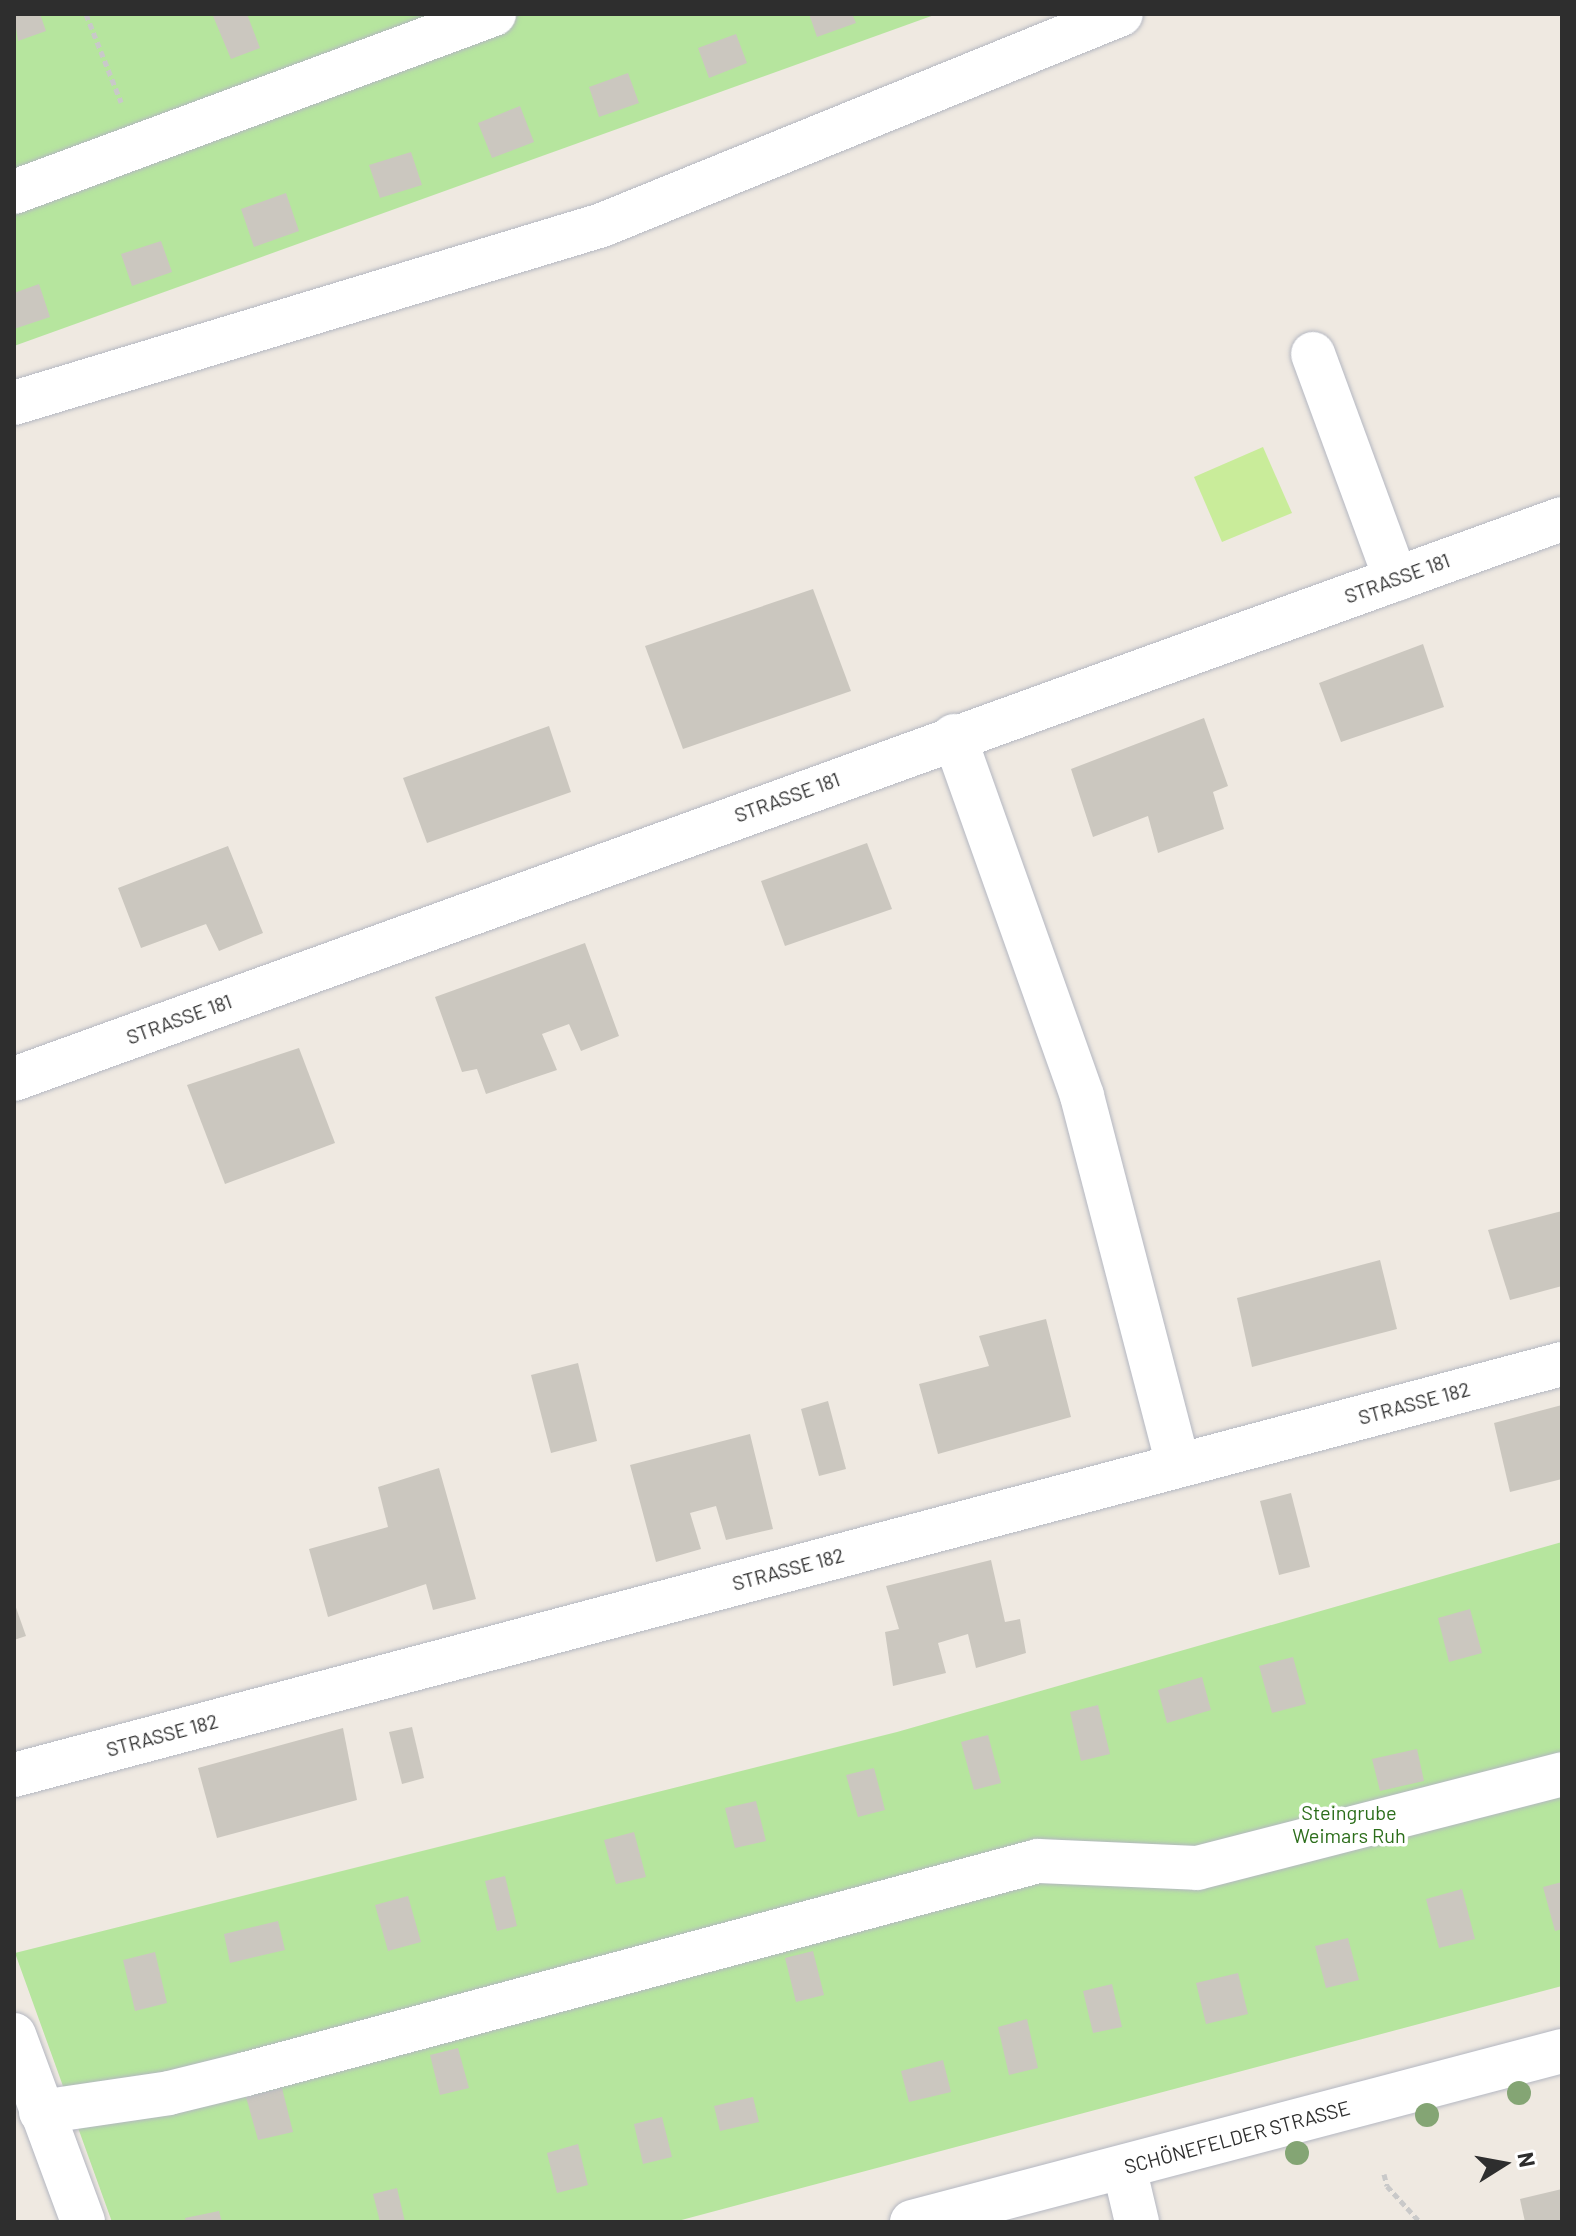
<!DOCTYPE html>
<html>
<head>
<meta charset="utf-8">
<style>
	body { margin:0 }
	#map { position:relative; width:1576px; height:2236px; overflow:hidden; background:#efe9e1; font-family:Barlow,sans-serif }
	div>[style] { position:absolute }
	.green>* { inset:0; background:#b6e59e }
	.pitch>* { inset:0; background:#c9ec9a }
	.building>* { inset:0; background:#cbc7bf }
	.path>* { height:5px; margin-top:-2.5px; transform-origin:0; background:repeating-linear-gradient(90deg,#c9c9c9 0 6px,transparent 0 10px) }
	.roads { filter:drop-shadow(0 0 2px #b4b7c1) drop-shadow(0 0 2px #b4b7c1) }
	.minor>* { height:44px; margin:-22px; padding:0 22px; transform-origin:22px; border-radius:22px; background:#fff }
	.trees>* { width:24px; height:24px; margin:-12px; border-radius:50%; background:#84a574 }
	span { translate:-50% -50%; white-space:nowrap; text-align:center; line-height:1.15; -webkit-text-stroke:7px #fff; paint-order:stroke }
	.street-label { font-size:20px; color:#2e2e2e }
	.park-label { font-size:20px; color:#2c6e1b }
	.frame { position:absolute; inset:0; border:16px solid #2e2e2e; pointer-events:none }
	.north { position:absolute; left:1464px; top:2124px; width:80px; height:80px; -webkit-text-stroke:6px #fff; paint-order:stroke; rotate:79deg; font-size:22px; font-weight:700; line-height:32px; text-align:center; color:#2e2e2e }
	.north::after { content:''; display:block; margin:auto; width:28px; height:36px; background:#2e2e2e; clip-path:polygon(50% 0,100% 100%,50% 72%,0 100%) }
</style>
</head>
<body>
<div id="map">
	<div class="green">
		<div style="clip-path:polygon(14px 14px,937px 14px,14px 346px)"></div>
		<div style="clip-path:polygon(1562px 1542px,1562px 1986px,674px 2222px,112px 2222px,15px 1953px,897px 1732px)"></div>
	</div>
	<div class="pitch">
		<div style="clip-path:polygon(1263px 447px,1292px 513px,1222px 542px,1194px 477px)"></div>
	</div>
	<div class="building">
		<div style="clip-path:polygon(14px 14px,40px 14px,46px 31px,18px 41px)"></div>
		<div style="clip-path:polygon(247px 14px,260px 48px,231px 59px,213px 16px)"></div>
		<div style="clip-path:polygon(809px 14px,852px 14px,856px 23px,817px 37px)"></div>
		<div style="clip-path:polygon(736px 34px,747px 63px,709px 78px,698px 48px)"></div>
		<div style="clip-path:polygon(628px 73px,639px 103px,599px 117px,589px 87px)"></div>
		<div style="clip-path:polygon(520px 106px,534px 142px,492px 158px,478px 123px)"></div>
		<div style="clip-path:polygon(411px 152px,422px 185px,380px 198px,369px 165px)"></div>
		<div style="clip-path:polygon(286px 193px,299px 231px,254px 247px,241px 209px)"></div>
		<div style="clip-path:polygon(161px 241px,172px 272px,132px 286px,121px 254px)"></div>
		<div style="clip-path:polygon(39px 284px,50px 317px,14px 329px,14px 293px)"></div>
		<div style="clip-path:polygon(813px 589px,851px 691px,683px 749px,645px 646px)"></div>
		<div style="clip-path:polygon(1423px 644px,1444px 707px,1341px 742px,1319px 683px)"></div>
		<div style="clip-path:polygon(1204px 718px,1228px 786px,1213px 792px,1224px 829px,1158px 853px,1148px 816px,1093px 837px,1071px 769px)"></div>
		<div style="clip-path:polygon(549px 726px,571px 792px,427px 843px,403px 778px)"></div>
		<div style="clip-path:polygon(867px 843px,892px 909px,785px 946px,761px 881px)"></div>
		<div style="clip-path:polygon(228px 846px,263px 933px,219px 951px,206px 924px,141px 948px,118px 888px)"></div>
		<div style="clip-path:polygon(585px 943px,619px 1036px,581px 1051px,569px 1024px,542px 1034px,557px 1070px,486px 1094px,477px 1069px,462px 1072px,435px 997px)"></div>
		<div style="clip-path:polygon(299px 1048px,335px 1143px,225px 1184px,187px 1085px)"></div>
		<div style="clip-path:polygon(1562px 1211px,1562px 1286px,1510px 1300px,1488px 1230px)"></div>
		<div style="clip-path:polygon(1380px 1260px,1397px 1329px,1252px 1367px,1237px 1298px)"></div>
		<div style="clip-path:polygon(1046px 1319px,1071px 1417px,938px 1454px,919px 1384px,989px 1366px,979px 1336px)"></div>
		<div style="clip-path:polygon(578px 1363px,597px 1441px,551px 1453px,531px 1375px)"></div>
		<div style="clip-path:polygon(828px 1401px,846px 1469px,819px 1476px,801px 1409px)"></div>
		<div style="clip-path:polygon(1562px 1405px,1562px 1479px,1510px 1492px,1494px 1423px)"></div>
		<div style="clip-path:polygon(750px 1434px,773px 1529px,726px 1540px,716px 1506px,690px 1513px,701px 1549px,656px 1562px,630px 1465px)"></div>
		<div style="clip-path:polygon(439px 1468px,476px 1599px,433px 1610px,426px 1584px,328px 1617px,309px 1549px,388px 1527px,378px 1487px)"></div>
		<div style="clip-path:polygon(1291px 1493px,1310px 1567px,1279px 1575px,1260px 1501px)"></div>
		<div style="clip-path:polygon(991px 1560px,1005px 1622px,1020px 1619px,1026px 1653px,976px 1668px,968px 1634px,938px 1643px,946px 1673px,893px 1686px,885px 1632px,899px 1629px,886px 1586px)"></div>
		<div style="clip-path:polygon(14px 1602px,26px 1636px,14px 1640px)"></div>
		<div style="clip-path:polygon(1470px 1609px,1482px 1653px,1449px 1662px,1438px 1618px)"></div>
		<div style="clip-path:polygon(1293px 1657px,1306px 1704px,1272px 1713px,1259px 1666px)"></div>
		<div style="clip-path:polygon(1202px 1677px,1211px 1710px,1167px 1723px,1158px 1690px)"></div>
		<div style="clip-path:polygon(1098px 1705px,1110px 1754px,1081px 1761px,1070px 1712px)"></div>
		<div style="clip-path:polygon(412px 1727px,424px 1778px,402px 1784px,389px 1732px)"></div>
		<div style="clip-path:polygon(343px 1728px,357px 1800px,217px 1838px,198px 1768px)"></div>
		<div style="clip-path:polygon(988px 1735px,1001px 1783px,974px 1790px,961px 1742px)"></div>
		<div style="clip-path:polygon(1417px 1749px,1424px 1781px,1380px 1791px,1372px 1759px)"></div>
		<div style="clip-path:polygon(874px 1768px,885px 1810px,858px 1817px,846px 1775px)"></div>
		<div style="clip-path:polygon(756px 1801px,766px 1841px,735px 1848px,725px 1808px)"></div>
		<div style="clip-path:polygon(634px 1832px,646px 1877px,616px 1884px,604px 1840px)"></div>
		<div style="clip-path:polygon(505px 1876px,517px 1926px,497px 1931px,485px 1881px)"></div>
		<div style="clip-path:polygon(1562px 1882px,1562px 1929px,1555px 1931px,1543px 1887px)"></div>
		<div style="clip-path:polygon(1462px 1889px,1475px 1939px,1439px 1948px,1426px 1899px)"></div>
		<div style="clip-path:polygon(408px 1896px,421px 1942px,388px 1951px,375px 1905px)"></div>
		<div style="clip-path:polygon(278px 1921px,285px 1950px,230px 1963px,224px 1934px)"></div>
		<div style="clip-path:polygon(1348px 1938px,1359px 1980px,1326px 1988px,1315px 1946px)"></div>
		<div style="clip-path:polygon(813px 1951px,824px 1995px,796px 2002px,785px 1958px)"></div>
		<div style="clip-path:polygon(155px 1952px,167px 2003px,135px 2011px,123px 1960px)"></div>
		<div style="clip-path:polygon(1238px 1973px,1248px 2014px,1206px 2024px,1196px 1983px)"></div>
		<div style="clip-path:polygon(1112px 1984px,1122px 2027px,1093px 2033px,1083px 1991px)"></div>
		<div style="clip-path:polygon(1027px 2019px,1038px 2068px,1009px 2075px,998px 2027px)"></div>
		<div style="clip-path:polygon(458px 2048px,469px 2088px,440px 2095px,430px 2055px)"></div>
		<div style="clip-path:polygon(943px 2060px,951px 2092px,909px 2102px,901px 2071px)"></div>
		<div style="clip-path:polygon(282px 2088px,293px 2132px,258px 2140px,246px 2097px)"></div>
		<div style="clip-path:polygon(753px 2097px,759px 2122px,720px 2131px,714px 2106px)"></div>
		<div style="clip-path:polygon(662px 2117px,672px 2157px,643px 2164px,634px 2124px)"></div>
		<div style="clip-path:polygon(578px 2144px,588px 2185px,557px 2193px,547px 2153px)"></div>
		<div style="clip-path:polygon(397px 2188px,405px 2222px,380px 2222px,373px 2194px)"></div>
		<div style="clip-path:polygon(1562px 2189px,1562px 2222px,1525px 2222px,1520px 2199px)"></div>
		<div style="clip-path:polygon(219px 2211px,222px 2222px,186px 2222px,185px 2218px)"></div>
	</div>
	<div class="path">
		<div style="left:86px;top:14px;width:95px;rotate:68.3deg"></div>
		<div style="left:1384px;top:2174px;width:12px;rotate:76deg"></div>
		<div style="left:1387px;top:2186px;width:49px;rotate:47.5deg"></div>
	</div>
	<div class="roads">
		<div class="minor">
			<div style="left:14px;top:192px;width:512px;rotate:-20.35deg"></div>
			<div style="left:1313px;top:354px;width:240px;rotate:69.8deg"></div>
			<div style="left:14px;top:403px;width:614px;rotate:-16.84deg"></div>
			<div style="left:602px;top:225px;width:560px;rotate:-22.12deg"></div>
			<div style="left:954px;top:736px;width:382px;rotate:70.4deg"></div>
			<div style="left:1082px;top:1096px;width:381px;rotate:75.4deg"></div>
			<div style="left:14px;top:1079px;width:1646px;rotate:-19.89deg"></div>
			<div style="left:14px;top:1775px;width:1602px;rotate:-14.87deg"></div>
			<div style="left:14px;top:2035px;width:199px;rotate:69.7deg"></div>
			<div style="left:41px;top:2112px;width:129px;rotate:-8.4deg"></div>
			<div style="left:169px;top:2093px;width:79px;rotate:-13.9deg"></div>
			<div style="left:246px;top:2074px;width:820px;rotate:-15.05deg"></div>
			<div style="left:1038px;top:1861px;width:159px;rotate:2.5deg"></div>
			<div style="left:1197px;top:1868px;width:377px;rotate:-14.4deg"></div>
			<div style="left:1124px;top:2167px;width:57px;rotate:76.7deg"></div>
			<div style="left:912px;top:2222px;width:672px;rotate:-14.74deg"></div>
		</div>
	</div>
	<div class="trees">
		<div style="left:1519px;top:2093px"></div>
		<div style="left:1427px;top:2115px"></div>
		<div style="left:1297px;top:2153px"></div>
	</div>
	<div class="street-label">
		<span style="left:1397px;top:578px;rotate:-20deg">STRASSE 181</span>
		<span style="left:787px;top:797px;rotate:-20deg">STRASSE 181</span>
		<span style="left:179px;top:1019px;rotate:-20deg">STRASSE 181</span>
		<span style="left:1414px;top:1403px;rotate:-15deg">STRASSE 182</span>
		<span style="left:788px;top:1569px;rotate:-15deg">STRASSE 182</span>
		<span style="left:162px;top:1735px;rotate:-15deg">STRASSE 182</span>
		<span style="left:1237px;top:2137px;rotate:-15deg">SCHÖNEFELDER STRASSE</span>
	</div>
	<div class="park-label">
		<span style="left:1349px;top:1824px">Steingrube<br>Weimars Ruh</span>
	</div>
	<div class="frame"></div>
	<div class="north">N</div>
</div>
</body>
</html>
